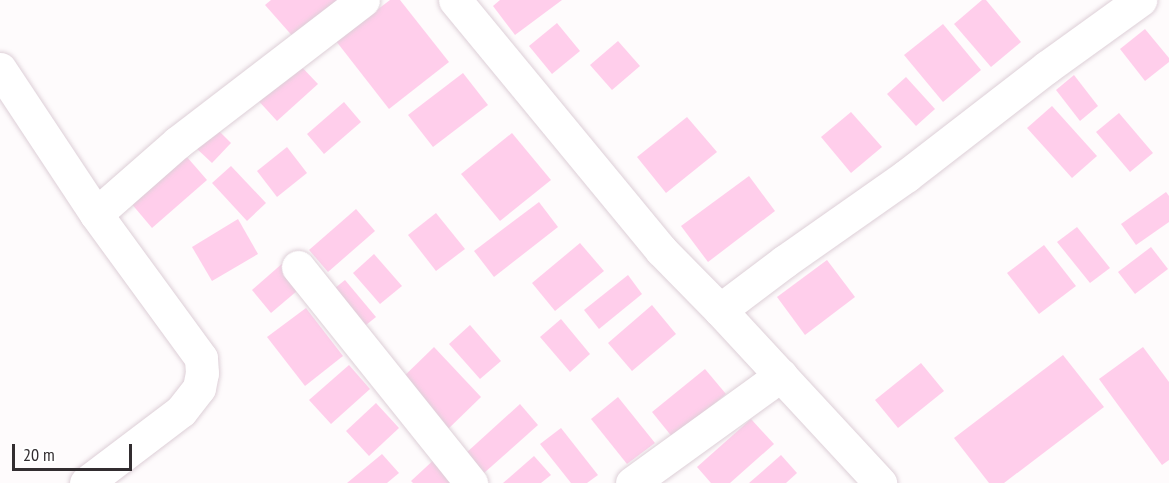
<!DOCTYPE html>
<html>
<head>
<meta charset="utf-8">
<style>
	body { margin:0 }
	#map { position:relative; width:1169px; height:483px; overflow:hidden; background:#fefbfc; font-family:"PT Sans Narrow",sans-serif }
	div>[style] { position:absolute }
	.building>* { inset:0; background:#ffceeb }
	.roads { filter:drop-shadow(0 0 2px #ddcfd7) drop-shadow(0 0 2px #ddcfd7) }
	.minor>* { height:33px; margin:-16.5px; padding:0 16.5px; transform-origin:16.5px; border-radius:16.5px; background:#fff }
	span { translate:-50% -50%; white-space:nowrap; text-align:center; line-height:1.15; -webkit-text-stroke:5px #fff; paint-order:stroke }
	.scale { position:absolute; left:12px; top:444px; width:120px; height:27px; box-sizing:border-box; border:3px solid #322d30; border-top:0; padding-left:8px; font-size:18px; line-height:21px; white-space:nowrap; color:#322d30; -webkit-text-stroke:4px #fff; paint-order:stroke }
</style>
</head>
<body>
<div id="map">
	<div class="building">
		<div style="clip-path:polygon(271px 0,339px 0,295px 39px,265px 5px)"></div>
		<div style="clip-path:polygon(390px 0,400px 0,449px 62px,389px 109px,336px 41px)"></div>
		<div style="clip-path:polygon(500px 0,562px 0,515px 35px,493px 6px)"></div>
		<div style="clip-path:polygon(982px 0,986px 0,1021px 42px,991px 67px,954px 24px)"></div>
		<div style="clip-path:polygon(557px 23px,580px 51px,552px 74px,529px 46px)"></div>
		<div style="clip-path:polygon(943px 24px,981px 70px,943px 102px,904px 55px)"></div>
		<div style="clip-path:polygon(1145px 29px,1169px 58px,1169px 62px,1145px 81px,1120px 49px)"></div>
		<div style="clip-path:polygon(618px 41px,640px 66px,612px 90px,590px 65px)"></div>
		<div style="clip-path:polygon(296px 61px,318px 84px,277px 121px,255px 97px)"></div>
		<div style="clip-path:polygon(463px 73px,488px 105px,433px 147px,408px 115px)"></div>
		<div style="clip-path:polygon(1074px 75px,1098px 106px,1080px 121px,1056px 90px)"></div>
		<div style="clip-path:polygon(906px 77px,935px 109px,916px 126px,887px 94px)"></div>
		<div style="clip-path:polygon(344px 102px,361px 122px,324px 154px,307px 134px)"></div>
		<div style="clip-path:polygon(1052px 106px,1097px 156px,1072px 178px,1027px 128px)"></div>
		<div style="clip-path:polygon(851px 112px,882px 147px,851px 173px,821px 137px)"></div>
		<div style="clip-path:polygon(1119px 113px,1153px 153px,1130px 172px,1096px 132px)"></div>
		<div style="clip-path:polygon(687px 117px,717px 152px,666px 193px,637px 157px)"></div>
		<div style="clip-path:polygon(215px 127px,231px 143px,212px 163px,195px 147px)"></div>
		<div style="clip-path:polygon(512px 133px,551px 180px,500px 221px,461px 174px)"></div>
		<div style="clip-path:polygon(287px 147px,307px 173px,277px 197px,257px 171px)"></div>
		<div style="clip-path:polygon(180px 149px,207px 180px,152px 228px,125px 196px)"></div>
		<div style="clip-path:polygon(231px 166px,266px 203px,247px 221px,212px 183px)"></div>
		<div style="clip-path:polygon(749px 176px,775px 211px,708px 262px,681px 226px)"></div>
		<div style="clip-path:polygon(1166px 192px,1169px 196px,1169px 222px,1136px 245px,1121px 224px)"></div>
		<div style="clip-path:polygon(539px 202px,558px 227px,494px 277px,474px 251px)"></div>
		<div style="clip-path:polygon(356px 209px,375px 231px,328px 272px,309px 250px)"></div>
		<div style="clip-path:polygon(436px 213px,465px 249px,436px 271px,408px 235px)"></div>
		<div style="clip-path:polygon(238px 219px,258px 254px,212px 281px,192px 247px)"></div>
		<div style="clip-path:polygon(1077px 227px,1110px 268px,1090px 283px,1057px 242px)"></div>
		<div style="clip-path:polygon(580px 243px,604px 271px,555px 311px,532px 283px)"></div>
		<div style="clip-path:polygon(1044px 245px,1076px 286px,1039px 314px,1007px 273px)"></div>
		<div style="clip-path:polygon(1151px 247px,1168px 269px,1135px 294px,1118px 272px)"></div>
		<div style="clip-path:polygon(374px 254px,402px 286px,380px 304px,353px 273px)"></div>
		<div style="clip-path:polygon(827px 260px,855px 297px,805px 335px,777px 297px)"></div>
		<div style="clip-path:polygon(284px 262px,304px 285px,271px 313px,252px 290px)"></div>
		<div style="clip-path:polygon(628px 275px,642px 294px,599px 329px,584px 310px)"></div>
		<div style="clip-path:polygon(345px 280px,376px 317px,356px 333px,325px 296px)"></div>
		<div style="clip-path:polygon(652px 305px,676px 334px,632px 371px,608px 343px)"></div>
		<div style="clip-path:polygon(306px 308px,343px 356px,305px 386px,267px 337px)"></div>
		<div style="clip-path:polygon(561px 319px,590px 354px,570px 372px,540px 337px)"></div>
		<div style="clip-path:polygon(470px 325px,501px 361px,480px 379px,449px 344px)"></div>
		<div style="clip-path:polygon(434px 347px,481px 397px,444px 433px,396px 384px)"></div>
		<div style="clip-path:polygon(1143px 347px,1169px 382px,1169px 460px,1162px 465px,1099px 379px)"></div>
		<div style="clip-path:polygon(1063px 355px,1104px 407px,1004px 483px,989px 483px,954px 438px)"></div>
		<div style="clip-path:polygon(921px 363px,944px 391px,898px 428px,875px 400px)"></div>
		<div style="clip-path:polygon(349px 365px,370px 389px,331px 424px,309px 400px)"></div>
		<div style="clip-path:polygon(705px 369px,726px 394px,673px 438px,652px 412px)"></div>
		<div style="clip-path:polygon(618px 397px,655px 443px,627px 464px,591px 419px)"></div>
		<div style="clip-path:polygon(376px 403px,399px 428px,369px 456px,346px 431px)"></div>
		<div style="clip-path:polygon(520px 404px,538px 425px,484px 473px,466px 453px)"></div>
		<div style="clip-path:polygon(751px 419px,774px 444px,730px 483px,711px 483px,697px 467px)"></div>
		<div style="clip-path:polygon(561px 428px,598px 475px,587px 483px,571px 483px,540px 444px)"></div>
		<div style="clip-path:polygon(382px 454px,399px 473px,387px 483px,347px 483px)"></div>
		<div style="clip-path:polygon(781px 455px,797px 473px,786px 483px,749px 483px)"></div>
		<div style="clip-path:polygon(438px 456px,461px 483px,413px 483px,411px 481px)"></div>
		<div style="clip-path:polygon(534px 456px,551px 475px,541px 483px,503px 483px)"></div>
	</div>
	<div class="roads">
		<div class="minor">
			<div style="left:455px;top:0;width:324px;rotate:50.5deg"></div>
			<div style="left:661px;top:250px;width:84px;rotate:45.5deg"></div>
			<div style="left:720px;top:310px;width:81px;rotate:-37deg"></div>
			<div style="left:785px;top:261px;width:148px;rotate:-35.1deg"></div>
			<div style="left:906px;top:176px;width:178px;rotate:-37.7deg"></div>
			<div style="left:1047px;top:67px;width:115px;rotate:-35.8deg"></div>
			<div style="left:0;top:69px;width:174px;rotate:56.5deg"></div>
			<div style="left:96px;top:214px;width:109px;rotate:-41.3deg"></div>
			<div style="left:178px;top:142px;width:233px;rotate:-37.5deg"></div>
			<div style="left:298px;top:267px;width:277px;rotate:51.3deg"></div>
			<div style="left:720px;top:310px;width:236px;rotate:47.2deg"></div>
			<div style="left:86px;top:483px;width:119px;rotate:-37.2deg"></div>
			<div style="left:181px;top:411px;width:29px;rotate:-52deg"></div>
			<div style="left:199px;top:388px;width:15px;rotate:-79deg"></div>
			<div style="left:202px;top:373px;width:15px;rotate:-94deg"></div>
			<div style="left:201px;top:358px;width:178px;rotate:-126.1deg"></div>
			<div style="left:632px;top:483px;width:184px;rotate:-35.9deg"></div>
		</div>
	</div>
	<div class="scale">20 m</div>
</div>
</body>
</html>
